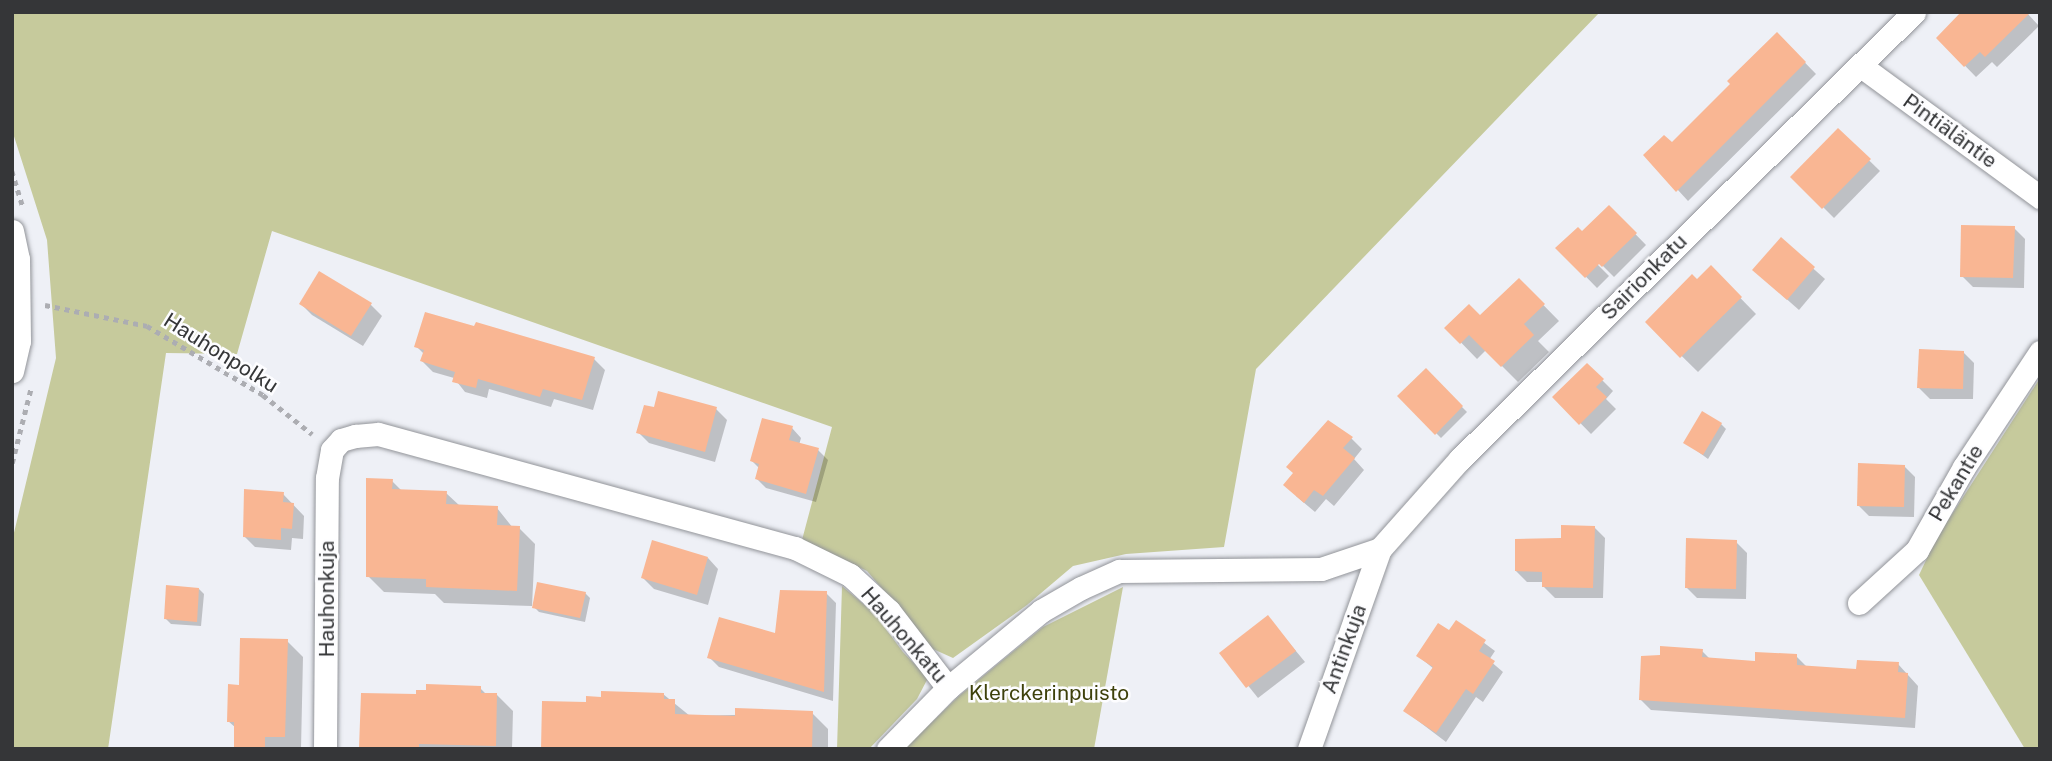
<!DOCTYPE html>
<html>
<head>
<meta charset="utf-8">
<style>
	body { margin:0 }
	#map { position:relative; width:2052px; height:761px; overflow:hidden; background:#eef0f6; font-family:"Public Sans",sans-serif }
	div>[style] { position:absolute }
	.green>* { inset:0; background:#c6ca9c }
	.shadow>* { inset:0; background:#0003 }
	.building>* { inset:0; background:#f9b693 }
	.path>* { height:4.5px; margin-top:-2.25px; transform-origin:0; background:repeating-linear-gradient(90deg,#acadb2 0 5px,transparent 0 10px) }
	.roads { filter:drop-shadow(0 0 2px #929499) drop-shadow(0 0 2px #929499) }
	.minor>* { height:23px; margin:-11.5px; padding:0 11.5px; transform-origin:11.5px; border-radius:11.5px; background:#fff }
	span { translate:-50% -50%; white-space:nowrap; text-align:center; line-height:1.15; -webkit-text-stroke:5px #fdfdff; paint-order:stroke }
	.street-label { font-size:21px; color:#353638 }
	.park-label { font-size:21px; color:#3e410b }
	.frame { position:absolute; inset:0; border:14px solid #353638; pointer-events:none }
</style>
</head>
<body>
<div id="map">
	<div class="green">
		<div style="clip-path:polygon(12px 12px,1600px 12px,1256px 369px,1224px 547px,1126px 554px,1073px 566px,1027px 605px,953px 658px,933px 649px,867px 571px,802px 540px,832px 427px,272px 231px,237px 354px,166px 353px,108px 749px,12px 749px,12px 541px,56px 358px,47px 240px,12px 130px)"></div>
		<div style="clip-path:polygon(2040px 378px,2040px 749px,2025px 749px,1919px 575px,1936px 539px)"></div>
		<div style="clip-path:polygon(842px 586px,874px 613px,903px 652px,928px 678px,917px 699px,869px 749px,837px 749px)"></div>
		<div style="clip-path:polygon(1123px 587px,1094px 749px,904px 749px,959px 696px,1043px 627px)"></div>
	</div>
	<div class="shadow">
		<div style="clip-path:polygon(2026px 12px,2039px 26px,1997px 67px,1992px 62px,1976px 77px,1938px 38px)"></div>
		<div style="clip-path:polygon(1777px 34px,1816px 74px,1688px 201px,1646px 155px,1672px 145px,1733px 85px)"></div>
		<div style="clip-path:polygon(1838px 130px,1880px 171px,1834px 218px,1793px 177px)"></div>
		<div style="clip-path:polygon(1609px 207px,1646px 245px,1614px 277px,1594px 257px,1592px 259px,1609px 276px,1597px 288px,1558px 248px,1582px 233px)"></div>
		<div style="clip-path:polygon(2014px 228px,2025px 239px,2024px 288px,1973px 287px,1962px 276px)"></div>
		<div style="clip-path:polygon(1781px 240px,1825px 279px,1799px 310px,1765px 280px)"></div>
		<div style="clip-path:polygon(1711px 268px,1756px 314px,1698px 372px,1647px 322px)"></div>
		<div style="clip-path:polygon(1519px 280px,1559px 321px,1538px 341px,1549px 352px,1518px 382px,1486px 350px,1477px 359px,1447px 328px,1481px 317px)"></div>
		<div style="clip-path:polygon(301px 304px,371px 305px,382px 316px,363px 346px,312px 315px)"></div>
		<div style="clip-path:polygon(416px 346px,594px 359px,605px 370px,593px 410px,554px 399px,551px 407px,489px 389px,487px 398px,465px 392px,454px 378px,433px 372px,422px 361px,424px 354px)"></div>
		<div style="clip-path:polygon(1963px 352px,1974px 363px,1973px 399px,1930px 399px,1919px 388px)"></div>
		<div style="clip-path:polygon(1587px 365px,1613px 391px,1606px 399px,1616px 409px,1591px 434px,1555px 397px)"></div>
		<div style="clip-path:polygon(1426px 371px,1467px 412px,1441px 438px,1399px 396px)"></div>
		<div style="clip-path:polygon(716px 409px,727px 420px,715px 462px,649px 443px,638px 432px)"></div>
		<div style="clip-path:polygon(1721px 424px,1726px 429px,1708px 459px,1685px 442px)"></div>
		<div style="clip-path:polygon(792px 428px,801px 438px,799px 445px,818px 450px,828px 460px,816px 502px,766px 488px,757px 479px,760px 469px,752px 461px)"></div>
		<div style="clip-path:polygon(1351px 438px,1362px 449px,1354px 459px,1364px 470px,1334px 506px,1326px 499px,1315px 512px,1296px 496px)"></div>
		<div style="clip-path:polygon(1904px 466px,1915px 477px,1914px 517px,1869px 516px,1858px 505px)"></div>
		<div style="clip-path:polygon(392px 481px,402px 491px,446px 493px,460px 506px,497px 508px,513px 528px,519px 528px,535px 544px,532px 606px,444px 603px,435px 594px,384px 592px,368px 576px)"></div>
		<div style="clip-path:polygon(283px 494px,304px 516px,303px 539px,292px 538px,291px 550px,255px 547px,244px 536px)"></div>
		<div style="clip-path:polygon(1594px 527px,1605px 538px,1603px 598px,1555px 598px,1544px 587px,1544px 582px,1527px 582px,1516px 571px,1563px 539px)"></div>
		<div style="clip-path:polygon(1736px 542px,1747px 553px,1746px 599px,1697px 598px,1686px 587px)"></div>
		<div style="clip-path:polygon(708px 558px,718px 569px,708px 605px,654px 589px,643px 578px)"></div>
		<div style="clip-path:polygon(199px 589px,204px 594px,201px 626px,171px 624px,165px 618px)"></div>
		<div style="clip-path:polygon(585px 593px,590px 598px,585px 622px,539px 612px,534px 607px)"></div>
		<div style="clip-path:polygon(826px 593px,836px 603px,833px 701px,719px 667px,709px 657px,777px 635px)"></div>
		<div style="clip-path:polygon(1268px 617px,1305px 662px,1258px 698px,1222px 653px)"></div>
		<div style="clip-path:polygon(1456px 622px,1495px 651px,1489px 660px,1503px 672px,1483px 702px,1476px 697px,1446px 742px,1405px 711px,1434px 669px,1418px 656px,1449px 632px)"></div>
		<div style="clip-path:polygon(287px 641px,303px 657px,301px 749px,236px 749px,236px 728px,228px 721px)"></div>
		<div style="clip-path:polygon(1702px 651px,1710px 659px,1756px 663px,1796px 656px,1807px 667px,1858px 671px,1898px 664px,1918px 686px,1915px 728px,1651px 710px,1640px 699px)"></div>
		<div style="clip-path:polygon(480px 688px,487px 695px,497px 695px,513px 711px,512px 749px,361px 748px,417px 696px)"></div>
		<div style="clip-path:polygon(663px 694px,690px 716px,812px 713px,828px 729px,828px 749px,543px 749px,587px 704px)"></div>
	</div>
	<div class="building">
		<div style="clip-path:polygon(1961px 12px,2031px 12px,1985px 57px,1980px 52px,1964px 67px,1936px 38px)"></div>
		<div style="clip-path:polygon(1777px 32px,1806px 62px,1676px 192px,1643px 155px,1664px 135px,1672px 142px,1730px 84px,1727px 81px)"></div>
		<div style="clip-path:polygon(1838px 128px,1871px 159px,1822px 209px,1790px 177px)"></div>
		<div style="clip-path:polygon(1609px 205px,1637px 233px,1602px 267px,1599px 264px,1585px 278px,1555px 248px,1578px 227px,1582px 231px)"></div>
		<div style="clip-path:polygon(1961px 225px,2015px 226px,2013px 278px,1960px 277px)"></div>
		<div style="clip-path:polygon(1781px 237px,1815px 267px,1787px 300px,1752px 270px)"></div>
		<div style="clip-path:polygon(1711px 265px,1742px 297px,1680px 358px,1645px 322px,1692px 274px,1697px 279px)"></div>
		<div style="clip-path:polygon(319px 271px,372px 303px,351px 336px,299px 304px)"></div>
		<div style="clip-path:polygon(1519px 278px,1545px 304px,1524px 324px,1534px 335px,1501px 367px,1469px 335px,1460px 344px,1444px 328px,1469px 304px,1480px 315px)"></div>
		<div style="clip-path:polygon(425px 312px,474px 326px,476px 322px,595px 357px,582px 400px,543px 389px,540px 397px,478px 379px,476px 388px,452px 382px,455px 372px,420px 361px,424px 350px,414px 347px)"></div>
		<div style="clip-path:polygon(1919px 349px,1964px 351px,1963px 389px,1917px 388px)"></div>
		<div style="clip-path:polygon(1587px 363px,1604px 379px,1596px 387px,1607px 397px,1579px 425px,1552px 397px)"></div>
		<div style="clip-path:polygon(1426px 368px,1463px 406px,1435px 435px,1397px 396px)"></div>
		<div style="clip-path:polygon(658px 391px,717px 407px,705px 452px,636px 433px,644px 405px,654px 407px)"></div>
		<div style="clip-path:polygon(1702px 411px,1722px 423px,1703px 455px,1683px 443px)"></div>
		<div style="clip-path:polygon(762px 418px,793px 426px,789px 440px,819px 448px,806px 494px,755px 479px,759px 464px,750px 461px)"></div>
		<div style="clip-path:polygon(1328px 420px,1353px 437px,1343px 448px,1355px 458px,1323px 496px,1314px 490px,1304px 503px,1283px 485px,1293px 473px,1286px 467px)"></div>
		<div style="clip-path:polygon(1858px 463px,1905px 465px,1904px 507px,1857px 506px)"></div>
		<div style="clip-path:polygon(366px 478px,393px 479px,392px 489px,447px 491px,446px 504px,498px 506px,497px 525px,520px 526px,517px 591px,426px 587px,426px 579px,366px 577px)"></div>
		<div style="clip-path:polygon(244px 489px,284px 492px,283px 502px,294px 503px,292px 529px,281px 528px,281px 540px,243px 537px)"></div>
		<div style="clip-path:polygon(1561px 525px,1595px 526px,1593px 588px,1542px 587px,1542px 572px,1515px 571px,1515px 539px,1561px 538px)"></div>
		<div style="clip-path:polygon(1686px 538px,1737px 540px,1736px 589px,1685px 588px)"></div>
		<div style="clip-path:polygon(652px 540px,708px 557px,697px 595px,641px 578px)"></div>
		<div style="clip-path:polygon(537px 582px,586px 592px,580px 618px,532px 608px)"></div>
		<div style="clip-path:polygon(166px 585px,199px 588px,197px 622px,164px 619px)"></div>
		<div style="clip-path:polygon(780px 590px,827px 591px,824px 692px,707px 658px,719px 617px,775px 633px)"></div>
		<div style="clip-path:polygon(1268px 615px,1296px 651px,1246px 688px,1219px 653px)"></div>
		<div style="clip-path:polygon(1456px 620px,1486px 640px,1479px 651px,1495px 661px,1473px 694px,1466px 689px,1436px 733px,1403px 711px,1433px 667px,1416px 656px,1438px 623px,1449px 630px)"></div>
		<div style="clip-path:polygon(240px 638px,288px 639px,285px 737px,265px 737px,265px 749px,234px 749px,234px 722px,227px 722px,228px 684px,239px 685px)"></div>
		<div style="clip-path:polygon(1660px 646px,1703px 649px,1702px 657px,1755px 661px,1755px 652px,1797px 654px,1797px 665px,1856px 669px,1857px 660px,1899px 662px,1898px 672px,1908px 673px,1905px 718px,1639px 700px,1641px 656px,1660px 655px)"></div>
		<div style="clip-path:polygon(426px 684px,481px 686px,481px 693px,497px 693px,496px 746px,419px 744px,419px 749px,359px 748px,361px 693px,416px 694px,416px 690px,426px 690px)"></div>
		<div style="clip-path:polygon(601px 691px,664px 693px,664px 699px,675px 699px,675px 714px,735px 716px,735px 708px,813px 711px,812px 749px,541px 749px,542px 701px,586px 702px,586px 696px,601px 697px)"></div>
	</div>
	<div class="path">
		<div style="left:12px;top:171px;width:38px;rotate:73deg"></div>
		<div style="left:45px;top:305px;width:104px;rotate:11.6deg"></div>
		<div style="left:147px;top:326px;width:135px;rotate:30.7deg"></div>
		<div style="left:263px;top:395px;width:63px;rotate:38.5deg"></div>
		<div style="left:12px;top:463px;width:77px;rotate:-75.8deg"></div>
	</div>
	<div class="roads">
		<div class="minor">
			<div style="left:1861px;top:66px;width:222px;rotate:36.2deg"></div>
			<div style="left:12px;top:231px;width:29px;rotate:78deg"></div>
			<div style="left:18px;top:259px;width:82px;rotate:89.3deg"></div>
			<div style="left:19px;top:341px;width:31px;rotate:103deg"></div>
			<div style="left:1859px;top:603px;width:79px;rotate:-42.4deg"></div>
			<div style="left:1917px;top:550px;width:95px;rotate:-60.5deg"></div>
			<div style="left:1964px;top:467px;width:138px;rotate:-56.5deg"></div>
			<div style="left:325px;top:749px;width:271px;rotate:-89.6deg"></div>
			<div style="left:327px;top:478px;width:28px;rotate:-80deg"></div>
			<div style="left:332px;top:450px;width:13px;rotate:-48deg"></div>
			<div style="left:341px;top:440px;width:15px;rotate:-16deg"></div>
			<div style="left:355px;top:436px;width:23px;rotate:-5deg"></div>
			<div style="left:378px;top:434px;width:432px;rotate:15.3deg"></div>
			<div style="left:795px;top:548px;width:61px;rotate:26.1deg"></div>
			<div style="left:850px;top:575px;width:53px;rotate:42.7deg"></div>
			<div style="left:889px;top:611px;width:97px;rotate:52.5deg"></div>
			<div style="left:948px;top:688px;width:121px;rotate:-39.6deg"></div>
			<div style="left:1041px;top:611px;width:46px;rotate:-29.9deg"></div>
			<div style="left:1081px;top:588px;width:42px;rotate:-24.1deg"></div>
			<div style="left:1119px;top:571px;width:202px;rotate:-0.6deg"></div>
			<div style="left:1321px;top:569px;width:62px;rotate:-18.7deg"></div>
			<div style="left:888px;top:749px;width:86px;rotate:-45.5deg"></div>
			<div style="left:1309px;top:749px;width:212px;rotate:-70.5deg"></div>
			<div style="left:1380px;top:549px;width:120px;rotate:-48.4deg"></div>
			<div style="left:1460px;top:459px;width:637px;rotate:-44.55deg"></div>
		</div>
	</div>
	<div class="street-label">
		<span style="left:1950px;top:131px;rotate:36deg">Pintiäläntie</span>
		<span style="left:1644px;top:277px;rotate:-45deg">Sairionkatu</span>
		<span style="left:221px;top:353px;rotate:32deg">Hauhonpolku</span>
		<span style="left:1956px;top:483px;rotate:-59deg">Pekantie</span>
		<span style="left:327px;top:599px;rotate:-90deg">Hauhonkuja</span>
		<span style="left:904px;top:635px;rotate:49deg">Hauhonkatu</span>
		<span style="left:1344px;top:649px;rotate:-70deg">Antinkuja</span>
	</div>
	<div class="park-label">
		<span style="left:1049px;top:693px">Klerckerinpuisto</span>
	</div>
	<div class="frame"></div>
</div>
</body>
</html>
